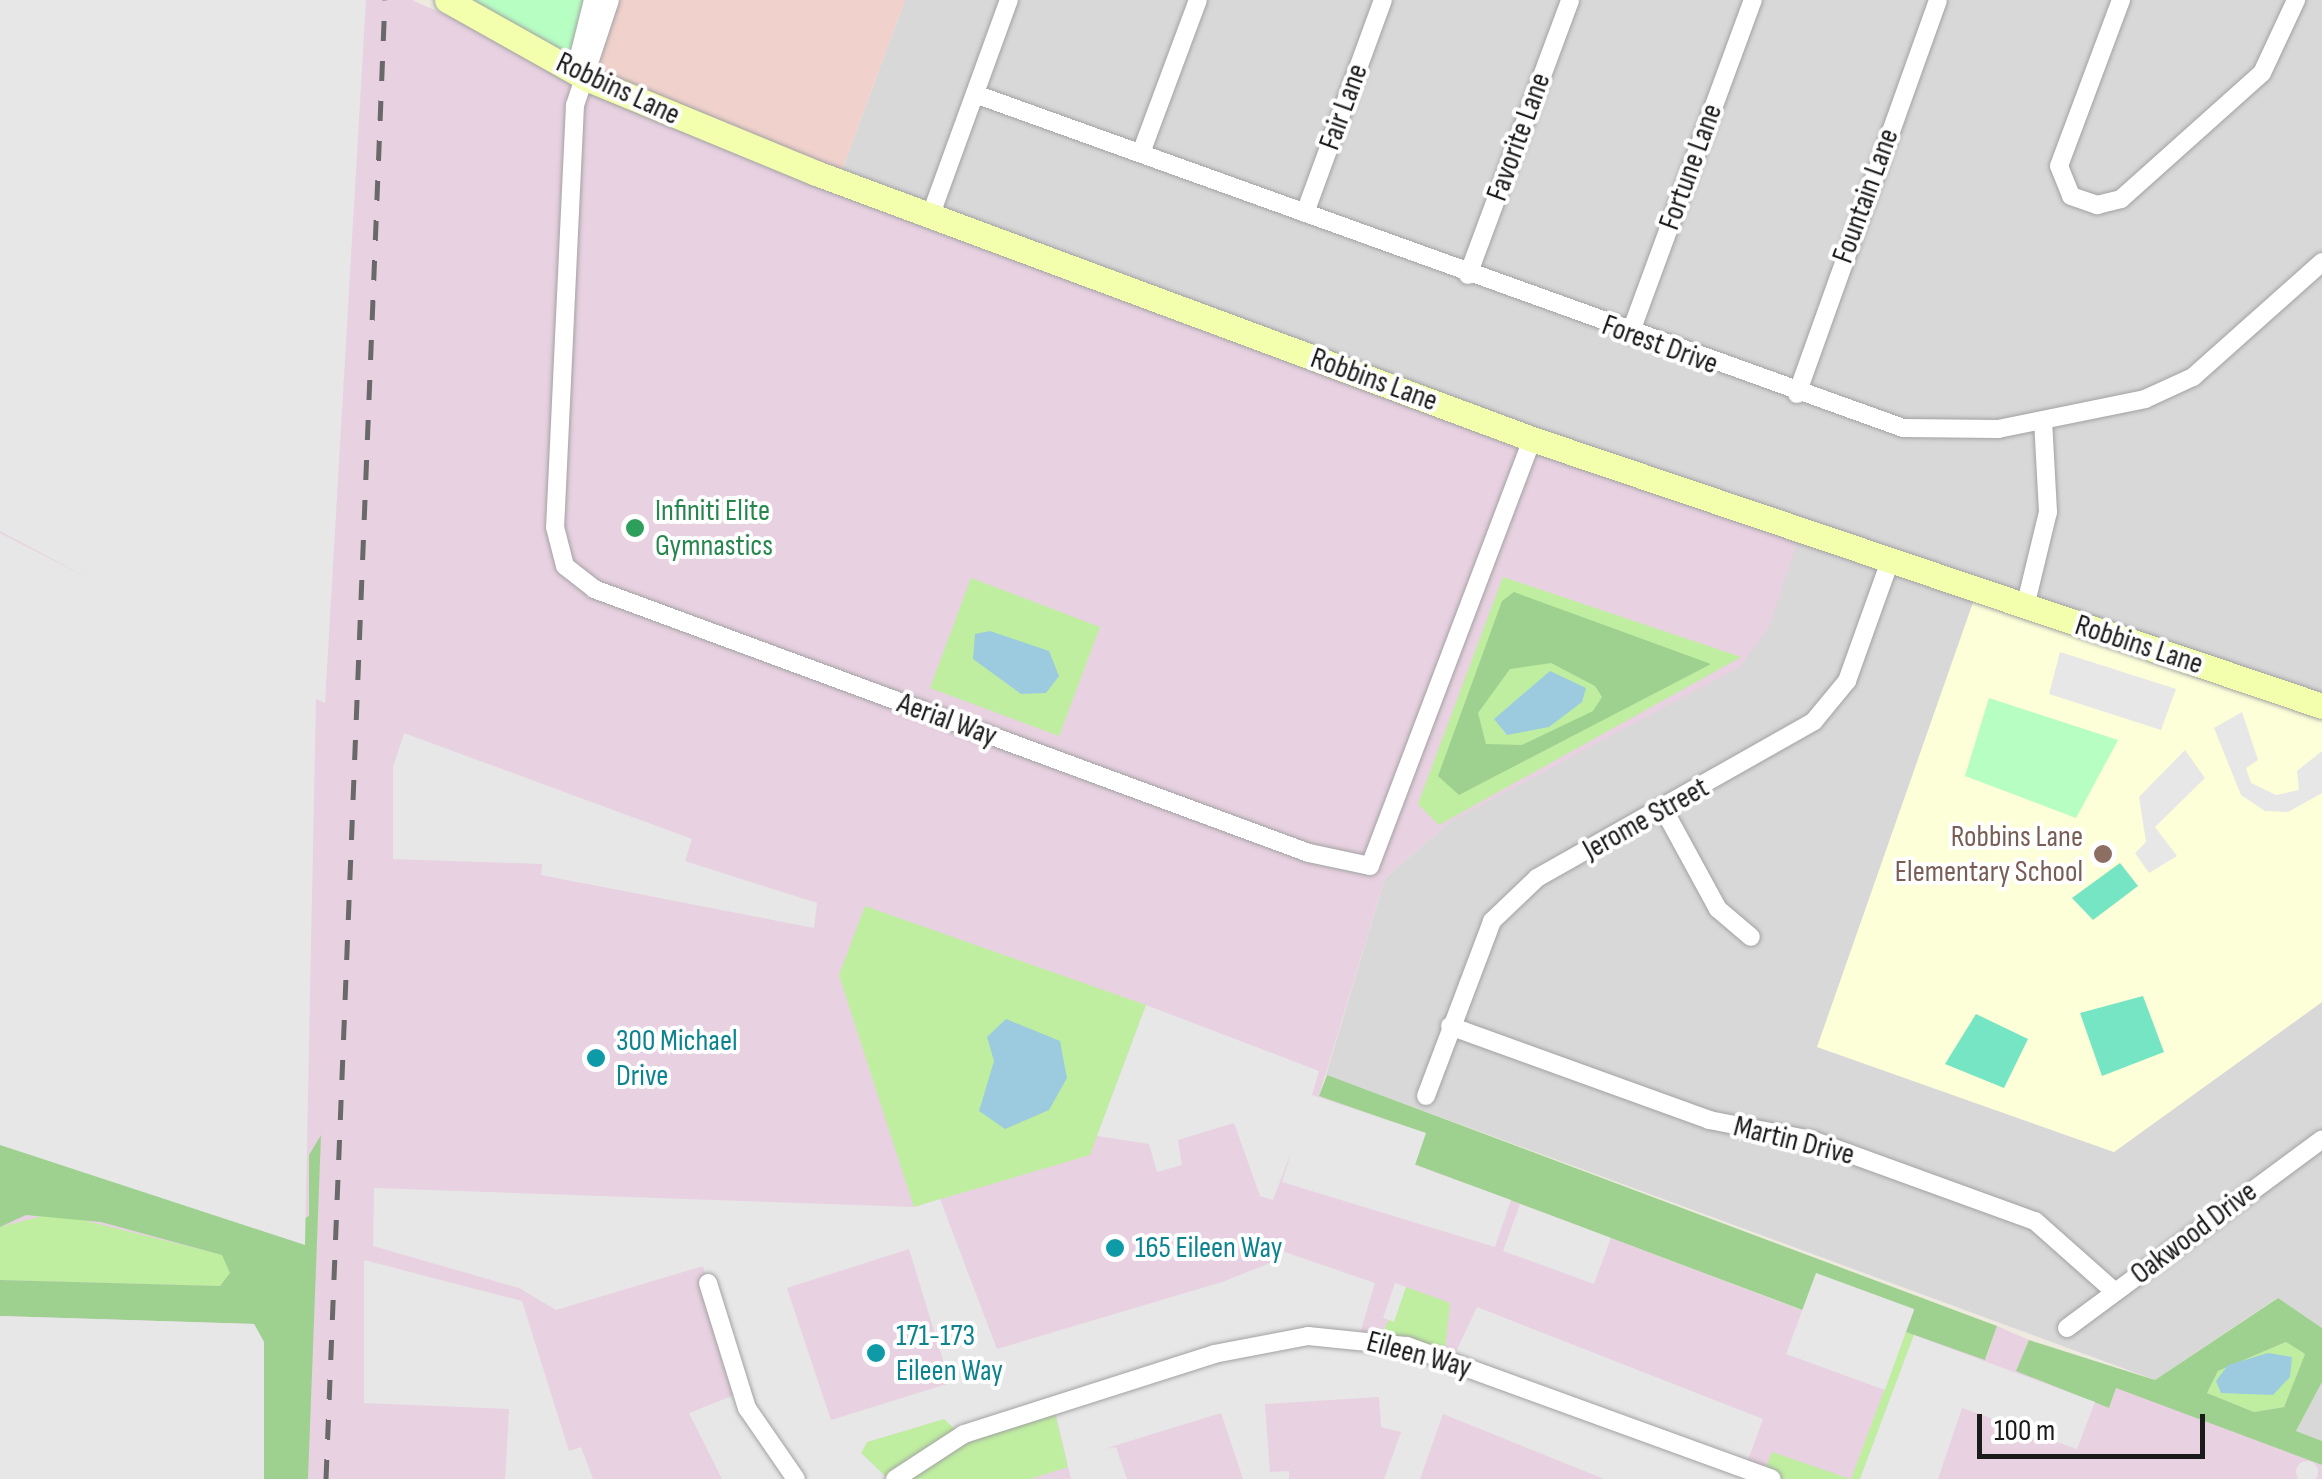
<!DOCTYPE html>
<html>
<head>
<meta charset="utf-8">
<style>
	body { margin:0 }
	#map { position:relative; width:2322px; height:1479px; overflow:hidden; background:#eeeae0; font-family:"Sofia Sans Condensed",sans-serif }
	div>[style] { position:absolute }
	.residential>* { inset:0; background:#d9d8d8 }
	.commercial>* { inset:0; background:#f1d1cc }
	.industrial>* { inset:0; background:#e8d1e1 }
	.education>* { inset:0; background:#fcffd8 }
	.grass>* { inset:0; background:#bfeea0 }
	.forest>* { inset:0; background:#9ed190 }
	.park>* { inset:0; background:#b7fec3 }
	.pitch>* { inset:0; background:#76e5c4 }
	.parking>* { inset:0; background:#e7e7e7 }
	.round { border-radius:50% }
	.water>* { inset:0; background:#9ccbe0 }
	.roads { filter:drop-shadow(0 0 2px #a2a2a2) drop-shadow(0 0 2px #a2a2a2) }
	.street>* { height:18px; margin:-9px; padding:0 9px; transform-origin:9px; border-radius:9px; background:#fff }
	.secondary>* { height:25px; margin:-12.5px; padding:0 12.5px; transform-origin:12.5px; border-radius:12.5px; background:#f3ffad }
	.rail>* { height:5px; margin-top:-2.5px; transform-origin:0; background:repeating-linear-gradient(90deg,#696969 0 20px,transparent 0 40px) }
	.dots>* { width:28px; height:28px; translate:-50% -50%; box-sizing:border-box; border:5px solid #fff; border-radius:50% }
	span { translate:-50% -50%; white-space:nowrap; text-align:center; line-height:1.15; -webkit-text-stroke:8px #fff; paint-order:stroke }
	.street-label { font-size:30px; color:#1b1b1b }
	.leisure-label { font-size:30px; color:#27864d }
	.left { translate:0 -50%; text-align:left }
	.education-label { font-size:30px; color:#785e54 }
	.right { translate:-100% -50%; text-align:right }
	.culture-label { font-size:30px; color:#0d838f }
	.scale { position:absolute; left:1977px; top:1414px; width:228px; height:45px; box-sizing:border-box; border:5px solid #1b1b1b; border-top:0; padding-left:12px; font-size:30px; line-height:35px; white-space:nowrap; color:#1b1b1b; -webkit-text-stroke:8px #fff; paint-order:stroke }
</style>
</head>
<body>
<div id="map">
	<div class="residential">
		<div style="clip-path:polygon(905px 0,2322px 0,2322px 707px,1818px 1047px,2114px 1152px,2322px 1002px,2322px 1328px,2277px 1298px,2155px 1380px,1326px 1075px,1385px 878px,1450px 822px,838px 181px)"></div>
		<div style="clip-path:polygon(2322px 1382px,2322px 1441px,2296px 1431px)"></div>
	</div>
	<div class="commercial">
		<div style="clip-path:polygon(448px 0,905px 0,838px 181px)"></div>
	</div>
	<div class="industrial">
		<div style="clip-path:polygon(0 0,412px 0,628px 96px,1801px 531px,1769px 627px,1740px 667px,1450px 822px,1385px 878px,1319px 1096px,1426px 1133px,1415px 1164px,1804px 1311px,1818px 1275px,1986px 1359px,1997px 1326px,2029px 1340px,2017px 1371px,2109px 1408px,2116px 1387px,2322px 1465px,2322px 1479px,0 1479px)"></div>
	</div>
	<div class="education">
		<div style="clip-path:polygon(1977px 591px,2322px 707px,2322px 1002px,2114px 1152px,1817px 1047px)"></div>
	</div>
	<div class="grass">
		<div style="clip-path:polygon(1503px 577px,1741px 657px,1439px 825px,1418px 804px)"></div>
		<div style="clip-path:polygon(971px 578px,1100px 627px,1059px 736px,930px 688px)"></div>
		<div style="clip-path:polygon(865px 906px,1146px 1005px,1090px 1155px,914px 1207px,839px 975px)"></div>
		<div style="clip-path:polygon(54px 1213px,223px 1255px,231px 1273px,220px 1286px,0 1280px,0 1227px)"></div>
		<div style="clip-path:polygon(1406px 1287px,1450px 1303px,1444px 1358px,1378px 1341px)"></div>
		<div style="clip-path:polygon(1906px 1332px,1914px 1335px,1860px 1479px,1851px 1479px)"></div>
		<div style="clip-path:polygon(2286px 1342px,2305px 1354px,2284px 1407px,2254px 1412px,2207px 1393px,2218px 1371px)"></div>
		<div style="clip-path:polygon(1053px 1405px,1068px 1467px,1030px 1479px,888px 1479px,861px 1453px,867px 1442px,944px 1419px)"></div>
		<div style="clip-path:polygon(1772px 1452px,1850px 1479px,1773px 1479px,1763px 1476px)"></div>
	</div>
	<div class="forest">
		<div style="clip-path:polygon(evenodd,1514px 592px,1711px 664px,1459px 795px,1438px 776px,1502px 601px,1514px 592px,1551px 663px,1595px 686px,1602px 697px,1593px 711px,1522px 745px,1486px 744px,1478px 713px,1510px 669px,1551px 663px)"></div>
		<div style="clip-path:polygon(1327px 1075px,1997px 1326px,1985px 1360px,1906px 1332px,1914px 1310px,1805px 1311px,1414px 1164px,1425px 1133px,1319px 1096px)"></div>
		<div style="clip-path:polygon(321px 1135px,308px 1479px,264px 1479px,264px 1342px,254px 1324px,0 1316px,0 1280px,220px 1286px,230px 1273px,222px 1255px,101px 1222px,26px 1215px,0 1227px,0 1142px,289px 1226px,309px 1216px,309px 1155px)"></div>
		<div style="clip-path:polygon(evenodd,2278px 1298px,2322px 1328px,2322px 1382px,2296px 1431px,2322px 1441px,2322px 1465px,2116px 1388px,2109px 1408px,2016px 1371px,2029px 1340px,2155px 1380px,2278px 1298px,2286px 1342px,2305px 1354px,2284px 1407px,2254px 1412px,2207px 1393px,2218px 1371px,2286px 1342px)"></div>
	</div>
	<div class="park">
		<div style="clip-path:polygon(448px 0,587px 0,567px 67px)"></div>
		<div style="clip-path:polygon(1989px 698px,2118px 740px,2076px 818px,1965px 776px)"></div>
	</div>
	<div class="pitch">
		<div style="clip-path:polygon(2120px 863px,2138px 886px,2093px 920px,2072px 898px)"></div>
		<div style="clip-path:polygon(2143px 996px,2164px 1052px,2102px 1076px,2080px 1013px)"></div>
		<div style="clip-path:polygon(1976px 1014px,2028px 1039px,2004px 1088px,1945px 1064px)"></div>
	</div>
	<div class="parking">
		<div style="clip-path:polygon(0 0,366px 0,325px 703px,316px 699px,305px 1245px,0 1145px,0 533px,90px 579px,0 531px)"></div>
		<div style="clip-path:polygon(2060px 652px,2176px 689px,2161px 730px,2049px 694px)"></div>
		<div style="clip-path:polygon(2242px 712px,2258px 760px,2246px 768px,2251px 783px,2276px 795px,2299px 790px,2297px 771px,2322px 751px,2322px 793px,2288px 812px,2265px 811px,2241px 795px,2214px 728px)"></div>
		<div style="clip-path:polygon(404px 733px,692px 839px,685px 861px,817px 903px,814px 928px,541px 875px,542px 864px,393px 859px,393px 767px)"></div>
		<div style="clip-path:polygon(2185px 750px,2205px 778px,2155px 827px,2177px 856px,2149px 873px,2135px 853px,2146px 842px,2139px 797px)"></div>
		<div style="clip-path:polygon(1146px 1005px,1319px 1071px,1312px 1095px,1426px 1133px,1415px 1165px,1511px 1200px,1495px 1247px,1282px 1182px,1292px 1150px,1273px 1200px,1260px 1196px,1234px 1123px,1178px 1140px,1182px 1165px,1157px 1172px,1149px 1144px,1097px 1136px)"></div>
		<div style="clip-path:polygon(evenodd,374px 1188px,915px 1207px,940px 1199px,997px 1349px,1222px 1282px,1280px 1259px,1279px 1250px,1375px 1283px,1359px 1337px,1452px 1360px,1477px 1307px,1763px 1419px,1745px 1468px,1772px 1479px,1604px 1479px,1443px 1414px,1420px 1479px,1384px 1479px,1401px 1432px,1381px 1427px,1379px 1397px,1265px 1404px,1270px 1472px,1289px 1471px,1289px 1479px,1243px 1479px,1221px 1413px,1104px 1449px,1116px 1447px,1127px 1479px,1071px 1479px,1054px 1406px,961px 1435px,944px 1419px,867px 1442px,861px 1453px,888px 1479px,722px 1479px,689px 1413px,742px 1392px,703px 1266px,556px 1310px,519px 1288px,373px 1246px,374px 1188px,909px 1249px,950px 1383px,831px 1420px,787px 1288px,909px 1249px)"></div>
		<div style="clip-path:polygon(1520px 1204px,1611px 1238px,1594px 1284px,1503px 1251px)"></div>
		<div style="clip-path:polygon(364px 1260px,522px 1301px,569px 1451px,581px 1447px,593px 1479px,505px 1479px,509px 1409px,364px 1403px)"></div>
		<div style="clip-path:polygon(1816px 1273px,1914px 1309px,1885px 1390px,1786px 1354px)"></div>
		<div style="clip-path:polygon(1395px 1283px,1406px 1287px,1394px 1322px,1383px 1318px)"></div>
		<div style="clip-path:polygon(0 1316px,254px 1324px,264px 1342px,264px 1479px,0 1479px)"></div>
		<div style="clip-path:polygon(1914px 1335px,2095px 1402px,2077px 1449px,1962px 1408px,1938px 1479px,1860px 1479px)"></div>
		<div class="round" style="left:2296px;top:1461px;width:22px;height:22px"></div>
	</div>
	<div class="water">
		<div style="clip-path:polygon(990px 631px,1049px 651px,1059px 676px,1046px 693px,1021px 694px,973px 659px,975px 634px)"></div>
		<div style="clip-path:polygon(1550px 671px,1586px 688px,1582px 702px,1549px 727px,1507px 735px,1494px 719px)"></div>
		<div style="clip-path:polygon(1006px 1019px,1060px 1041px,1067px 1078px,1049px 1110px,1005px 1129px,979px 1111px,994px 1061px,987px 1037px)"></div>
		<div style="clip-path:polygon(2268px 1353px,2292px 1357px,2290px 1377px,2273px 1395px,2221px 1393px,2216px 1381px,2228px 1365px)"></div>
	</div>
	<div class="roads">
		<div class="street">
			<div style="left:610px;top:0;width:111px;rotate:108.4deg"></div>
			<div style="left:575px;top:105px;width:422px;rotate:92.7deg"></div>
			<div style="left:555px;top:527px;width:40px;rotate:75.6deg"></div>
			<div style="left:565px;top:566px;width:37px;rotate:38deg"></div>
			<div style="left:594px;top:589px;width:762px;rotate:20.27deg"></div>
			<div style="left:1309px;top:853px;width:62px;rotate:12deg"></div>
			<div style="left:1370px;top:866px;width:457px;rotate:-69.2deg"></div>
			<div style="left:2121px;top:0;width:177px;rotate:110.5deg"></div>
			<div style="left:2059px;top:166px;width:32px;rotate:68deg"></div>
			<div style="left:2071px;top:196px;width:28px;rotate:19deg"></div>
			<div style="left:2097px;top:205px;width:25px;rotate:-14deg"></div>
			<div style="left:2121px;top:199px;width:189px;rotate:-41.8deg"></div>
			<div style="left:2262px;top:73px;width:81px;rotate:-65deg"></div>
			<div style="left:575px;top:72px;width:74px;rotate:-76deg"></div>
			<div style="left:975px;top:94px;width:986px;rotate:19.79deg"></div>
			<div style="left:1903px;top:428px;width:95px;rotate:0.6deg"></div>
			<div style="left:1998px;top:429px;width:150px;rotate:-11.5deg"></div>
			<div style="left:2145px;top:399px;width:53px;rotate:-24.6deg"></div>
			<div style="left:2193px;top:377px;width:173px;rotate:-41.7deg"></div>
			<div style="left:1141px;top:153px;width:163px;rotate:-69.6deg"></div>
			<div style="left:1305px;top:213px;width:227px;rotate:-69.9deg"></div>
			<div style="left:931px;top:214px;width:228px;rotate:-70deg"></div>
			<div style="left:1468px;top:275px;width:293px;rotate:-69.6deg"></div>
			<div style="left:1630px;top:334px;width:356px;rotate:-69.8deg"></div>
			<div style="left:1797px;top:394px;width:418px;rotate:-70.3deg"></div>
			<div style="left:2025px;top:607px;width:98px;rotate:-76.4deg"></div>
			<div style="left:2048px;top:512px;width:92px;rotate:-93.1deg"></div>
			<div style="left:1664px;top:810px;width:113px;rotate:61.4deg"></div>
			<div style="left:1718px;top:909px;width:43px;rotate:40.3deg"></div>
			<div style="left:1450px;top:1026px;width:276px;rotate:19.9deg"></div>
			<div style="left:1709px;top:1120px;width:105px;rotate:11deg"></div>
			<div style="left:1812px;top:1140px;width:237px;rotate:20deg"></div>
			<div style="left:2035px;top:1221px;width:107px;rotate:41.6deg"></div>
			<div style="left:1426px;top:1096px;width:187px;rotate:-69.3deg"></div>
			<div style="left:1492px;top:921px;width:62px;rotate:-43.7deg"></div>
			<div style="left:1537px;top:878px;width:318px;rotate:-29.5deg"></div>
			<div style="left:1814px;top:721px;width:52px;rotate:-50.5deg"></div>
			<div style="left:1847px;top:681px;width:127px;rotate:-70.3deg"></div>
			<div style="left:708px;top:1283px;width:131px;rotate:72.7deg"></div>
			<div style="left:747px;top:1408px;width:86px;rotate:55.4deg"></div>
			<div style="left:2067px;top:1328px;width:317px;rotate:-36.5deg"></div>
			<div style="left:895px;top:1479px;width:82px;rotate:-33.1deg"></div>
			<div style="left:964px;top:1434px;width:262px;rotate:-17.7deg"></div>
			<div style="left:1214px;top:1354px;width:96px;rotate:-10.8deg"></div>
			<div style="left:1308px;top:1336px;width:100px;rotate:5.8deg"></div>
			<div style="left:1407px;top:1346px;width:388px;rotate:20deg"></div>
		</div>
		<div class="secondary">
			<div style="left:447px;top:0;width:162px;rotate:29.3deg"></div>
			<div style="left:588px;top:79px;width:247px;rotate:22.4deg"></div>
			<div style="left:816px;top:173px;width:764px;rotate:20.38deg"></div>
			<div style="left:1532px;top:439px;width:834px;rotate:18.67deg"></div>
		</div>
	</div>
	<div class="rail">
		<div style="left:326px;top:1479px;width:1480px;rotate:-87.72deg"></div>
	</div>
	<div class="dots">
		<div style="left:635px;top:528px;background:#2e9e5b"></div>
		<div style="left:2103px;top:854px;background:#8d6e63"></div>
		<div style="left:596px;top:1058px;background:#0f9aa8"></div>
		<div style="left:1115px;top:1248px;background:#0f9aa8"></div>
		<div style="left:876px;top:1353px;background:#0f9aa8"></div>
	</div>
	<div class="street-label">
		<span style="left:618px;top:89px;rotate:25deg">Robbins Lane</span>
		<span style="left:1344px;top:107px;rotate:-70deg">Fair Lane</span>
		<span style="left:1519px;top:137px;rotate:-70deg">Favorite Lane</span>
		<span style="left:1691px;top:167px;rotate:-70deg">Fortune Lane</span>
		<span style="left:1866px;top:196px;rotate:-70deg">Fountain Lane</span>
		<span style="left:1660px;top:345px;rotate:20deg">Forest Drive</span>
		<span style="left:1374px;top:380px;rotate:20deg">Robbins Lane</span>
		<span style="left:2139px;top:645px;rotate:18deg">Robbins Lane</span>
		<span style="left:947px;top:720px;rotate:20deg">Aerial Way</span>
		<span style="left:1646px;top:819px;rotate:-29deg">Jerome Street</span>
		<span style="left:1794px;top:1141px;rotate:14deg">Martin Drive</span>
		<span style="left:2194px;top:1233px;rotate:-37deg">Oakwood Drive</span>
		<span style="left:1419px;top:1355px;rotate:15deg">Eileen Way</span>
	</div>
	<div class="leisure-label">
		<span class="left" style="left:655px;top:528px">Infiniti Elite<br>Gymnastics</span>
	</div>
	<div class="education-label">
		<span class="right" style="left:2083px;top:854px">Robbins Lane<br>Elementary School</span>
	</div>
	<div class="culture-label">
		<span class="left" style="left:616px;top:1058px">300 Michael<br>Drive</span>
		<span class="left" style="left:1135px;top:1248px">165 Eileen Way</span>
		<span class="left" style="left:896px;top:1353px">171-173<br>Eileen Way</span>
	</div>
	<div class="scale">100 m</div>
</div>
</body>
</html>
